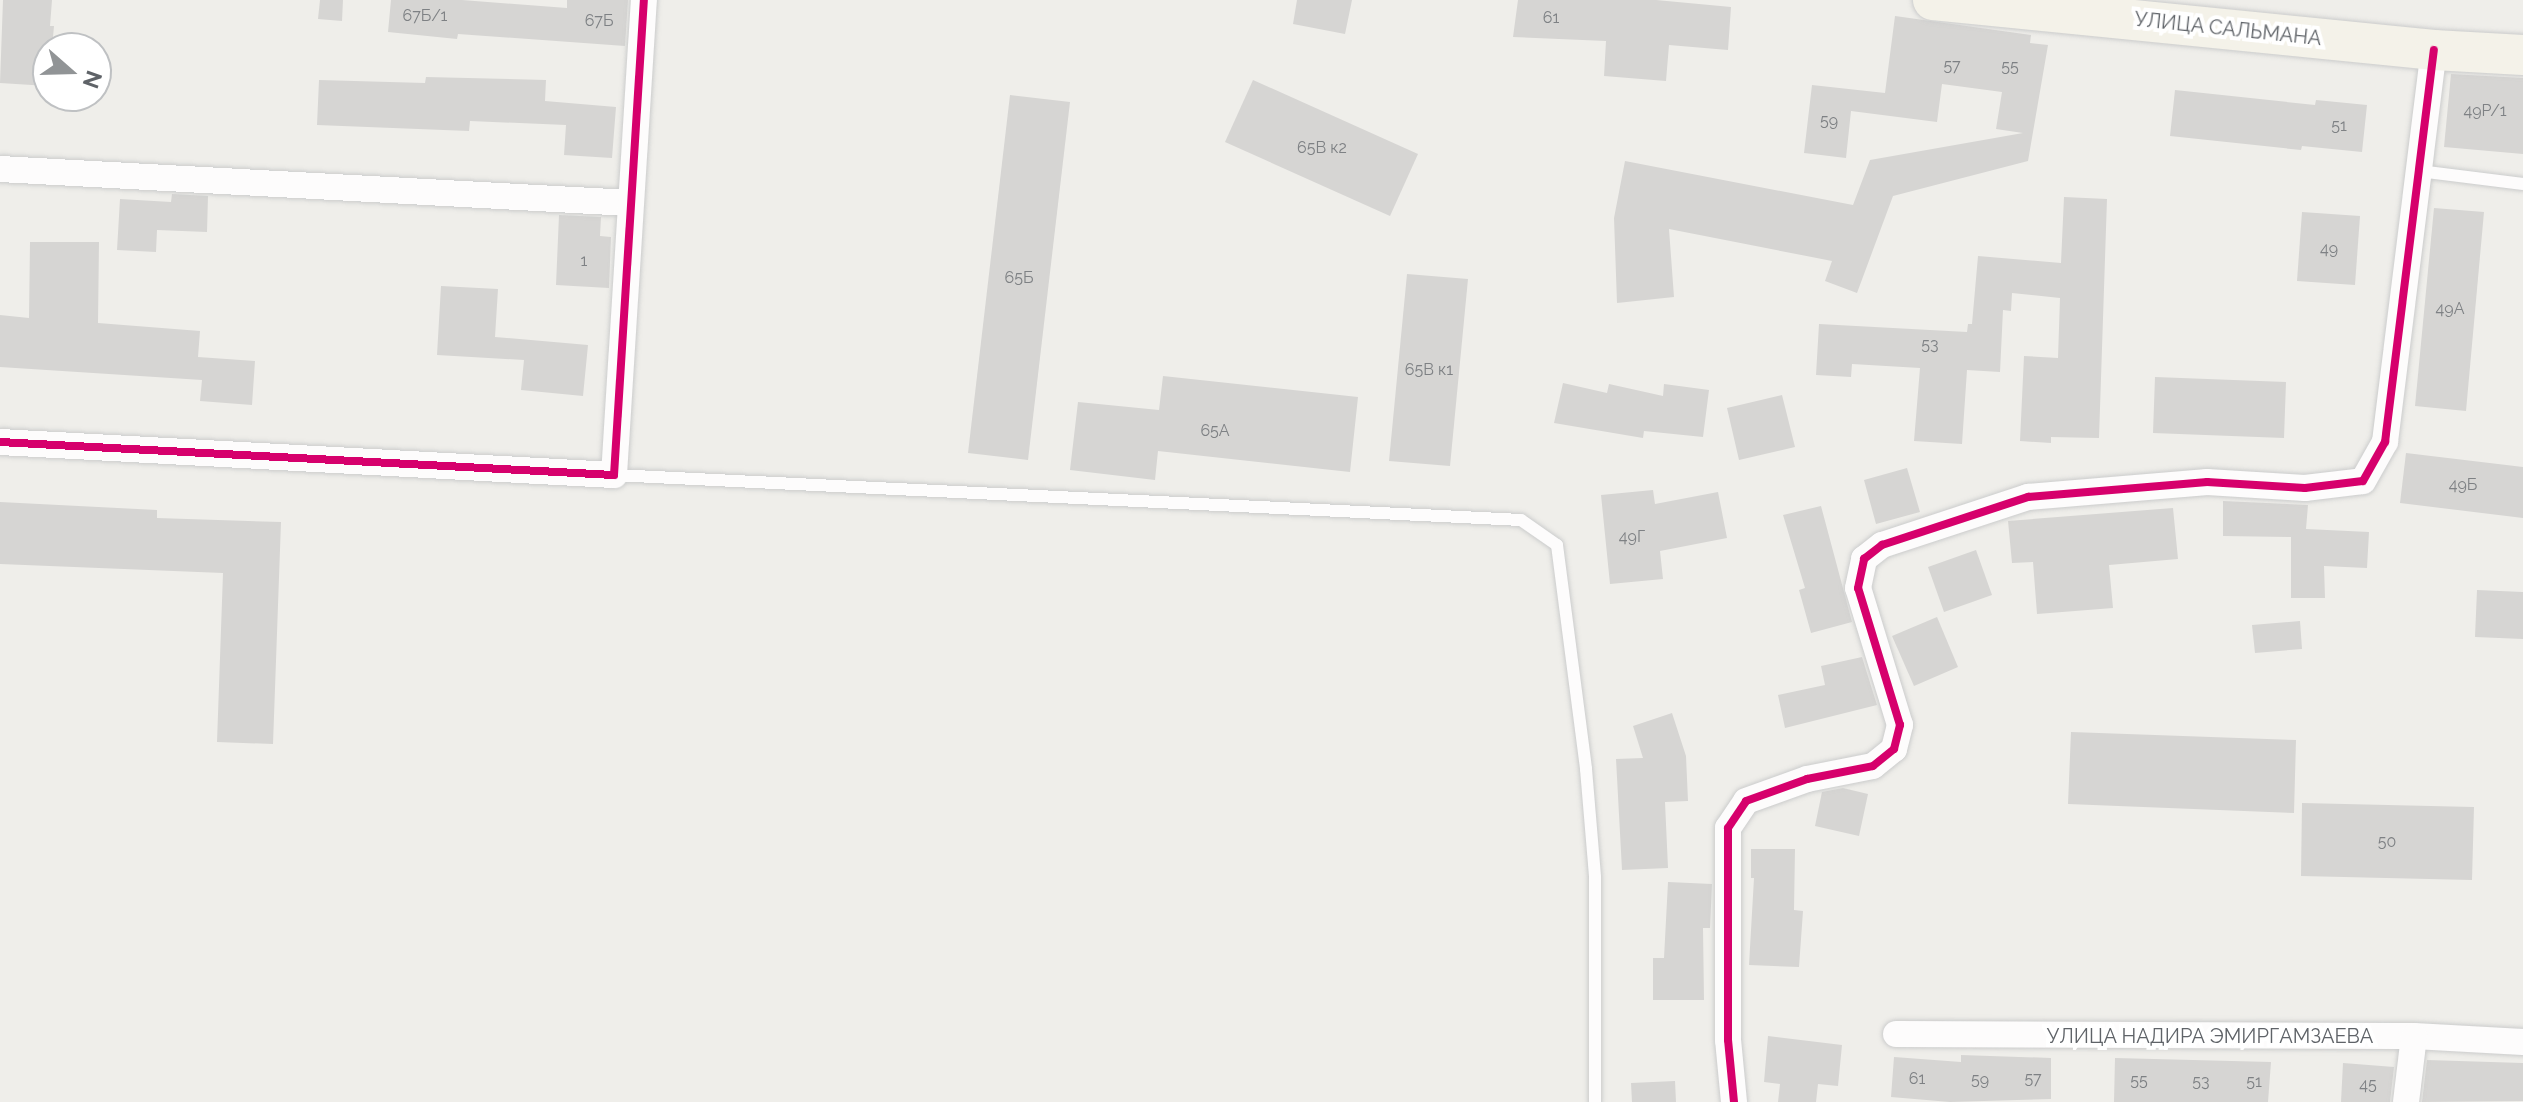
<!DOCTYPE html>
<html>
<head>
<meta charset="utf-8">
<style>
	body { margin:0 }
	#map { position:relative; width:2523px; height:1102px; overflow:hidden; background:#efeeea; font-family:Raleway,sans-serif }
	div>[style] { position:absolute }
	.building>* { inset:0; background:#d6d5d3 }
	.roads { filter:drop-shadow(0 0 2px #cbcccc) drop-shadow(0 0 2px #cbcccc) }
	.service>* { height:12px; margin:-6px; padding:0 6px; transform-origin:6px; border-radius:6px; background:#fdfcfc }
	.minor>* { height:26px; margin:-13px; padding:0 13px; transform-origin:13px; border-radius:13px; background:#fdfcfc }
	.primary>* { height:40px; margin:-20px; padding:0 20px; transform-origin:20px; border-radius:20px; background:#f4f2e9 }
	.cycleway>* { height:8px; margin:-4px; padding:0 4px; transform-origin:4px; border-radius:4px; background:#d6006c }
	span { translate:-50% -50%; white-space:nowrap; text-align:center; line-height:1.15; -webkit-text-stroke:8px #fff; paint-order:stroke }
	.number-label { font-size:16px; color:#7e8184 }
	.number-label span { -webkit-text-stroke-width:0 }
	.street-label { font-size:20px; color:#5f6368 }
	.north { position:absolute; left:32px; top:32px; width:80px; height:80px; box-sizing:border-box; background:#fff; border:2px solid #bfc1c3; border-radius:50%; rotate:110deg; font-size:22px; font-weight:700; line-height:32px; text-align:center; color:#5f6368 }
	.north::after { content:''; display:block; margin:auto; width:28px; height:36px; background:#919496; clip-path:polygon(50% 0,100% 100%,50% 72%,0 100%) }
</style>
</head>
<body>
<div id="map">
	<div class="building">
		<div style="clip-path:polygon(3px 0,52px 0,50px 26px,54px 26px,52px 48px,48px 48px,48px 86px,0 83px)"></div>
		<div style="clip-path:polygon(320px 0,343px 0,342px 21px,318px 19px)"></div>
		<div style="clip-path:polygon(391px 0,462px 0,567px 8px,567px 0,628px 0,625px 46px,458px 34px,457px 39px,388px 32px)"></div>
		<div style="clip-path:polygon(1297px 0,1352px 0,1345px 34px,1293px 24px)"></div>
		<div style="clip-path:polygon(1518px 0,1656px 0,1731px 7px,1728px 50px,1669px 45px,1666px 81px,1604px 76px,1606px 41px,1513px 37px)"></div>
		<div style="clip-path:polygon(1895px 16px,2031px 35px,2030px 43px,2048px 45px,2028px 161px,1893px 196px,1857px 293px,1825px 281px,1832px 261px,1669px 229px,1674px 297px,1617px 303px,1614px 218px,1625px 161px,1853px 205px,1870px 160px,2023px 133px,1996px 129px,2002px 92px,1942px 84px,1937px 122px,1851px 111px,1846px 158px,1804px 153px,1812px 85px,1885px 93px)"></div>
		<div style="clip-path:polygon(2451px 74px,2523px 78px,2523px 154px,2444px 147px)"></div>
		<div style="clip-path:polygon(426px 77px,546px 80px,545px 101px,616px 107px,612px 158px,564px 155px,566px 125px,470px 121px,469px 131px,317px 125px,319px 80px,425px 83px)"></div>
		<div style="clip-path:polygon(1253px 80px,1418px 154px,1390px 216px,1225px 142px)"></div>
		<div style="clip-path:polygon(2175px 90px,2315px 105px,2316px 100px,2367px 105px,2362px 152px,2302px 146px,2301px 150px,2170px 136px)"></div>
		<div style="clip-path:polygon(1010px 95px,1070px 102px,1028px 460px,968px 453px)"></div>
		<div style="clip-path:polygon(172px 194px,208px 196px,207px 232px,157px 230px,156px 252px,117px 250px,120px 199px,171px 202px)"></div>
		<div style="clip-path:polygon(2064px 197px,2107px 199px,2099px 438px,2051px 437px,2051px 443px,2020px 441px,2024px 356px,2058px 358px,2060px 298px,2012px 293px,2011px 311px,2003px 310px,2000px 372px,1967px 370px,1962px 444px,1914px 441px,1920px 368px,1852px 364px,1851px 377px,1816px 375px,1819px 324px,1967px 332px,1968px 324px,1972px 324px,1978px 256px,2061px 263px)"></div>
		<div style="clip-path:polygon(2434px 208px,2484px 212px,2466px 411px,2415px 406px)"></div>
		<div style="clip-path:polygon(2302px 212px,2360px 216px,2355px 285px,2297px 281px)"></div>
		<div style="clip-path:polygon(559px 215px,601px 217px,600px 236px,611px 237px,609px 288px,556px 285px)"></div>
		<div style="clip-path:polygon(30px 242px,99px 242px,98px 323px,200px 331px,198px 357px,255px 361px,252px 405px,200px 401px,202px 380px,0 367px,0 315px,29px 318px)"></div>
		<div style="clip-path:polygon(1407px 274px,1468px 279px,1450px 466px,1389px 461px)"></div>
		<div style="clip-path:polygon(441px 286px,498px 289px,495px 337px,588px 345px,583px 396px,521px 390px,524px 360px,437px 355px)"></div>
		<div style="clip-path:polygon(1163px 376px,1358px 397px,1350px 472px,1158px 451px,1155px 480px,1070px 470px,1078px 402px,1159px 410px)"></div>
		<div style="clip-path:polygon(2155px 377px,2286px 382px,2284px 438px,2153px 433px)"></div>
		<div style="clip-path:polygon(1563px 383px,1607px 393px,1609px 384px,1663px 396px,1664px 384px,1709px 390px,1703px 437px,1644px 431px,1643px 438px,1554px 423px)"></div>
		<div style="clip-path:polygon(1782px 395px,1795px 447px,1739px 460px,1727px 408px)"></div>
		<div style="clip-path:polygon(2406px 453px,2523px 467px,2523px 518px,2400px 503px)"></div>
		<div style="clip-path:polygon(1907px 468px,1920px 512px,1876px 524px,1864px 480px)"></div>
		<div style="clip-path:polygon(1653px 490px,1655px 504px,1718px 492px,1727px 538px,1660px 551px,1663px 579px,1610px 584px,1601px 495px)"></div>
		<div style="clip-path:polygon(2223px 501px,2308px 505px,2306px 529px,2369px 532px,2367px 568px,2324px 566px,2325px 598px,2291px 598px,2291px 537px,2223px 536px)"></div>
		<div style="clip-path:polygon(0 502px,157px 510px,157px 518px,281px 522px,273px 744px,217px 742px,223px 573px,0 564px)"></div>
		<div style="clip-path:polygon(1821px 506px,1852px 622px,1811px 633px,1799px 590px,1805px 588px,1783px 515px)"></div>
		<div style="clip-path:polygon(2173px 508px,2178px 559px,2109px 565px,2113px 608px,2037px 614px,2033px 562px,2012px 563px,2008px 521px)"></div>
		<div style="clip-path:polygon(1976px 550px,1992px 595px,1944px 612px,1928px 567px)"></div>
		<div style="clip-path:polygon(2477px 590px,2523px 592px,2523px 639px,2475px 637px)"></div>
		<div style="clip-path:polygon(1937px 617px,1958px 667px,1914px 686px,1892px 636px)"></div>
		<div style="clip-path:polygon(2300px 621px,2302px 649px,2255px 653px,2252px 625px)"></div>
		<div style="clip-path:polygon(1862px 657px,1877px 705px,1785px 728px,1778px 695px,1825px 685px,1821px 666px)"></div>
		<div style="clip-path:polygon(1672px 713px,1686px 756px,1688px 801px,1665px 802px,1668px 868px,1622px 870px,1616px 759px,1643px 758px,1633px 726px)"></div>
		<div style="clip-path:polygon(2071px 732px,2296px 740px,2294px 813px,2068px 804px)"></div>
		<div style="clip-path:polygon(1843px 788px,1868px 794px,1859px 836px,1815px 826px,1822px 792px)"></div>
		<div style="clip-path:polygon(2302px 803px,2474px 807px,2472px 880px,2301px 876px)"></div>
		<div style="clip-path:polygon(1751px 849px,1795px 849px,1794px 910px,1803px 911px,1799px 967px,1749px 965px,1754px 878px,1751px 878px)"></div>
		<div style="clip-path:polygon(1668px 882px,1712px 884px,1710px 928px,1703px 928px,1704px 1000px,1653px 1000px,1653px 958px,1664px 958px)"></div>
		<div style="clip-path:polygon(1768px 1036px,1842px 1045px,1838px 1086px,1818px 1084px,1816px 1102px,1778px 1102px,1780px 1084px,1764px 1082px)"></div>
		<div style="clip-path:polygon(1961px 1055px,2051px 1058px,2051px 1099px,1950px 1102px,1891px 1097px,1894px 1057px,1961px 1062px)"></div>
		<div style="clip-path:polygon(2115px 1058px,2271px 1062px,2268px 1102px,2114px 1102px)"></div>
		<div style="clip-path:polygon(2427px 1060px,2523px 1063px,2523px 1101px,2422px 1102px)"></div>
		<div style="clip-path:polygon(2343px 1063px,2394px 1067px,2390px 1102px,2341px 1102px)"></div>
		<div style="clip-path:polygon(1675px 1081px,1676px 1102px,1632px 1102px,1631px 1083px)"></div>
	</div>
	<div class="roads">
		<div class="service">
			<div style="left:2419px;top:171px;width:105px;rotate:7.1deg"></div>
			<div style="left:614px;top:475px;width:908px;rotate:2.84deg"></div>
			<div style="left:1521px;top:520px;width:44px;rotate:34.8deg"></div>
			<div style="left:1557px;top:545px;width:226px;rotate:82.6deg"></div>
			<div style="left:1586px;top:769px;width:108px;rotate:85.2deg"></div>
			<div style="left:1595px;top:877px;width:225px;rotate:90deg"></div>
		</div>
		<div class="minor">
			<div style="left:0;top:169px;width:631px;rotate:3.09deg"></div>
			<div style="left:0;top:442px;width:615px;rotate:3.08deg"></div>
			<div style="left:614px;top:475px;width:476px;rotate:-86.4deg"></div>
			<div style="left:1896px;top:1034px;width:518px;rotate:0.22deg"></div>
			<div style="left:2414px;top:1036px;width:109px;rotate:3.2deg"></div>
			<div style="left:1734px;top:1102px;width:62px;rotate:-95.5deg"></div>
			<div style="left:1728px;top:1040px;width:212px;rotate:-90deg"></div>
			<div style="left:1728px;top:828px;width:32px;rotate:-56deg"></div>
			<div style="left:1746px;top:801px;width:65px;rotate:-19.8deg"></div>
			<div style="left:1807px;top:779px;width:67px;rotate:-11.1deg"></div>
			<div style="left:1873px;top:766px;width:27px;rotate:-39deg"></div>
			<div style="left:1894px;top:749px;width:25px;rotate:-76deg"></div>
			<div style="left:1900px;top:725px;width:143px;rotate:-107deg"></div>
			<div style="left:1858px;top:588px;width:30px;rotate:-78deg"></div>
			<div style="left:1864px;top:559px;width:23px;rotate:-38deg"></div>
			<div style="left:1882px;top:545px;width:154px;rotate:-18.2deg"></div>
			<div style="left:2028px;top:497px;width:180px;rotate:-4.8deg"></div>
			<div style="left:2207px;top:482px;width:98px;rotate:3.5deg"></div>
			<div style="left:2305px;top:488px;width:58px;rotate:-6.9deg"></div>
			<div style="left:2363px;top:481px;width:45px;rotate:-60.6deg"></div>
			<div style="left:2385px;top:442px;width:395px;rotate:-82.9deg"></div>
			<div style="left:2406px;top:1102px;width:66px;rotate:-83.1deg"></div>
		</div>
		<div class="primary">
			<div style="left:1933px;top:0;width:503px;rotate:5.7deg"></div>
			<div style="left:2434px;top:50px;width:89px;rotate:3.2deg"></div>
		</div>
	</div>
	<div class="cycleway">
		<div style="left:0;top:442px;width:615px;rotate:3.08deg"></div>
		<div style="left:614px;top:475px;width:476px;rotate:-86.4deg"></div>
		<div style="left:1734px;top:1102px;width:62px;rotate:-95.5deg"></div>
		<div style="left:1728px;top:1040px;width:212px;rotate:-90deg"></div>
		<div style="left:1728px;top:828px;width:32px;rotate:-56deg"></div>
		<div style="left:1746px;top:801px;width:65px;rotate:-19.8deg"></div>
		<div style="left:1807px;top:779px;width:67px;rotate:-11.1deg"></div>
		<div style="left:1873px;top:766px;width:27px;rotate:-39deg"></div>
		<div style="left:1894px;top:749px;width:25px;rotate:-76deg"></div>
		<div style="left:1900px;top:725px;width:143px;rotate:-107deg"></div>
		<div style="left:1858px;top:588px;width:30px;rotate:-78deg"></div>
		<div style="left:1864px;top:559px;width:23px;rotate:-38deg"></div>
		<div style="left:1882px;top:545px;width:154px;rotate:-18.2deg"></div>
		<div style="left:2028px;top:497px;width:180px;rotate:-4.8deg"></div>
		<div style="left:2207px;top:482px;width:98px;rotate:3.5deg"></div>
		<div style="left:2305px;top:488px;width:58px;rotate:-6.9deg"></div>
		<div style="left:2363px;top:481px;width:45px;rotate:-60.6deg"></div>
		<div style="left:2385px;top:442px;width:395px;rotate:-82.9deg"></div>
	</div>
	<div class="number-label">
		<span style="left:425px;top:16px">67Б/1</span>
		<span style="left:1551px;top:18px">61</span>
		<span style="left:599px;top:21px">67Б</span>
		<span style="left:1952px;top:66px">57</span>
		<span style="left:2010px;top:67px">55</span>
		<span style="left:2485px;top:111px">49Р/1</span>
		<span style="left:1829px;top:121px">59</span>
		<span style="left:2339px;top:126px">51</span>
		<span style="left:1322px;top:148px">65В к2</span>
		<span style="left:2329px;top:249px">49</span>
		<span style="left:584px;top:261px">1</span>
		<span style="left:1019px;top:278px">65Б</span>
		<span style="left:2450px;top:309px">49А</span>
		<span style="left:1930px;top:345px">53</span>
		<span style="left:1429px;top:370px">65В к1</span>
		<span style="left:1215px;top:431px">65А</span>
		<span style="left:2463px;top:485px">49Б</span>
		<span style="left:1632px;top:537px">49Г</span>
		<span style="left:2387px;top:842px">50</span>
		<span style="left:1917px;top:1079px">61</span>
		<span style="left:2033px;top:1079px">57</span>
		<span style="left:1980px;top:1080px">59</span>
		<span style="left:2139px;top:1081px">55</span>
		<span style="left:2201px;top:1082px">53</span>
		<span style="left:2254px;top:1082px">51</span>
		<span style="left:2368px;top:1085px">45</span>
	</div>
	<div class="street-label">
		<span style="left:2228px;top:29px;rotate:6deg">УЛИЦА САЛЬМАНА</span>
		<span style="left:2210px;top:1036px">УЛИЦА НАДИРА ЭМИРГАМЗАЕВА</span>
	</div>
	<div class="north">N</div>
</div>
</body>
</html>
